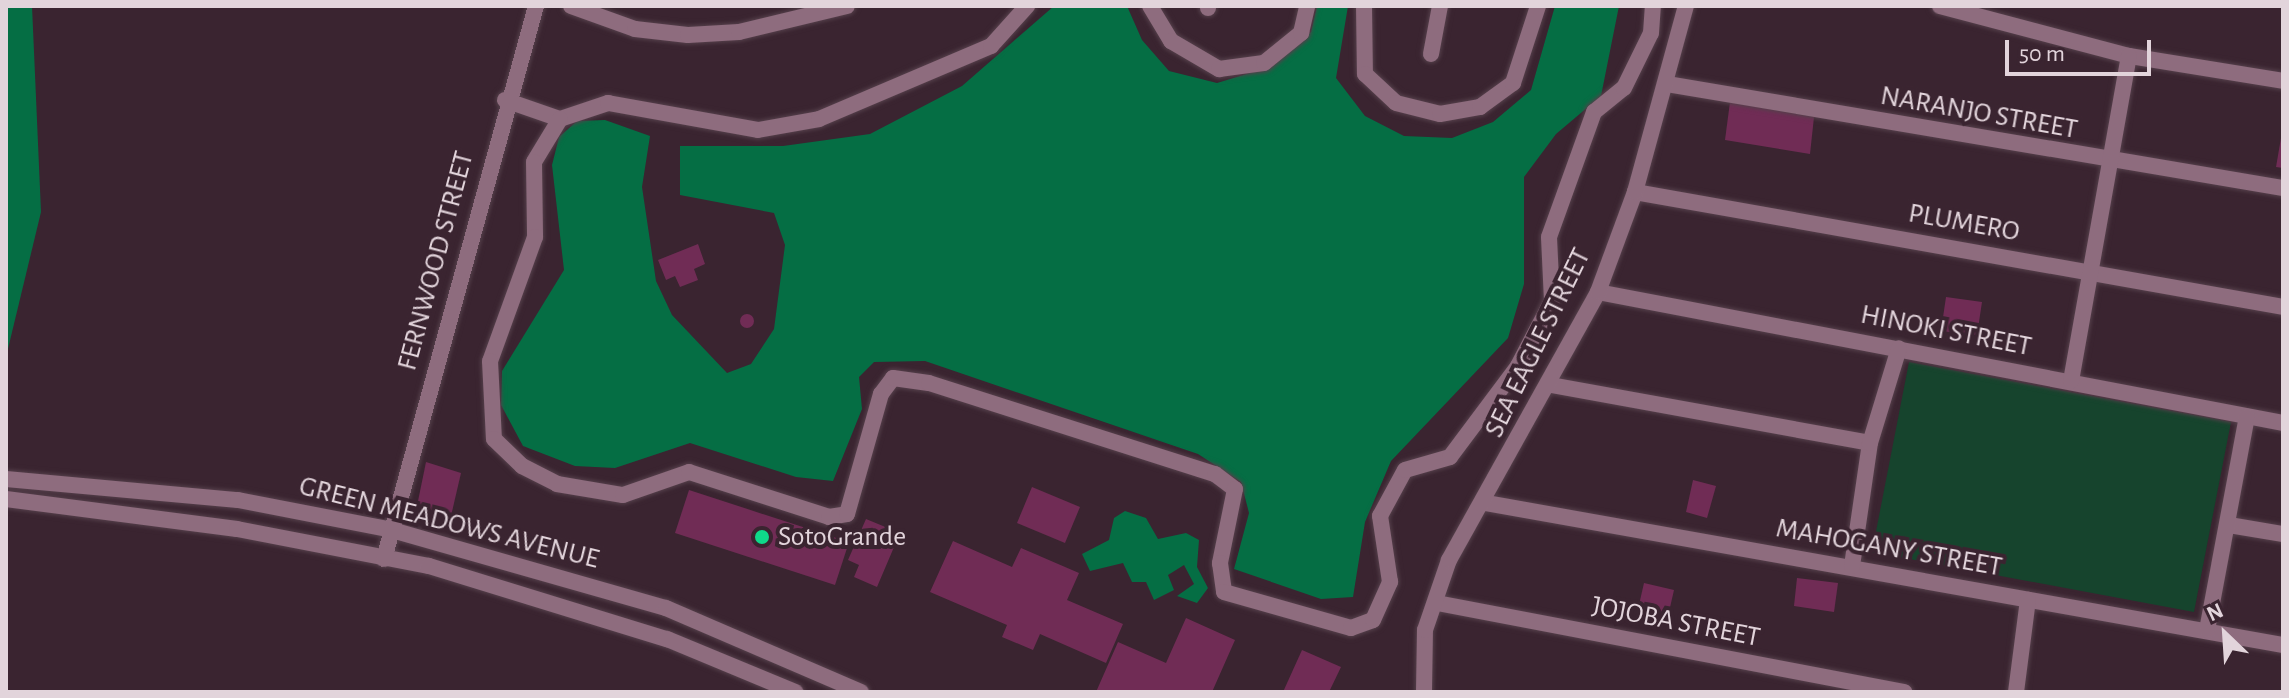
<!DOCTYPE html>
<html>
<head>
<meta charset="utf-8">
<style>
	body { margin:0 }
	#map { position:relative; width:2289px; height:698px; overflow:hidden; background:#3a2430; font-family:"Alegreya Sans",sans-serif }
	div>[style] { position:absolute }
	.green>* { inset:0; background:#16442d }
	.water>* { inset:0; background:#056e44 }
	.building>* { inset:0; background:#702c55 }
	.round { border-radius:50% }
	.roads { filter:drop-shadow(0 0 2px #55404b) drop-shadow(0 0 2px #55404b) }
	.pedestrian>* { height:16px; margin:-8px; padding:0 8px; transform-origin:8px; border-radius:8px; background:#8e6c7e }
	.minor>* { height:16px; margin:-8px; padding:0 8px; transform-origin:8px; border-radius:8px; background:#8e6c7e }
	.dots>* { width:22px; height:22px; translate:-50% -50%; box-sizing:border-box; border:4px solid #3a2430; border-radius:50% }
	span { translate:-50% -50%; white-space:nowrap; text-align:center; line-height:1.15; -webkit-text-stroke:8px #3a2430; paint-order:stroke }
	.street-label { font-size:28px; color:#e2d4db }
	.poi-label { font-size:28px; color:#e2d4db }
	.left { translate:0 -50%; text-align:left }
	.frame { position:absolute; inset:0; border:8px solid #e2d4db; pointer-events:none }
	.north { position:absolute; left:2185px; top:594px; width:80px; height:80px; -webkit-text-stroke:6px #3a2430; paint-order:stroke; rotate:335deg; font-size:22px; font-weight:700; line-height:32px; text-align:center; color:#e2d4db }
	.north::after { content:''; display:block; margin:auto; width:28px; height:36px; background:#e2d4db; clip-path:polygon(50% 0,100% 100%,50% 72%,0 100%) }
	.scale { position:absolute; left:2005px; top:40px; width:146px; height:36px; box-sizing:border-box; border:4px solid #e2d4db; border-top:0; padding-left:10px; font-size:24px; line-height:28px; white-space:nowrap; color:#e2d4db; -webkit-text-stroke:6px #3a2430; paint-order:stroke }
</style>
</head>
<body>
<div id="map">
	<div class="green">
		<div style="clip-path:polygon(1909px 362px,2231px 422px,2194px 612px,1872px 552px)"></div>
	</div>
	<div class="water">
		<div style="clip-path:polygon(6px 6px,32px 6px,41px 212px,6px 357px)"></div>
		<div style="clip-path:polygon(1054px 6px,1127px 6px,1142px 40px,1169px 71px,1217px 83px,1273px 66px,1311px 32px,1317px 6px,1348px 6px,1336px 78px,1365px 116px,1404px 136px,1452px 138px,1493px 122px,1531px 90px,1555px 6px,1619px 6px,1601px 96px,1556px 134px,1524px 177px,1524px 284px,1508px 338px,1391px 461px,1365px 522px,1353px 597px,1321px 599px,1234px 569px,1249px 513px,1241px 482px,1198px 454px,925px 361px,874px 362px,859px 377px,862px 409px,833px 481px,796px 477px,690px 443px,615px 468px,575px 466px,523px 446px,501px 405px,502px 371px,564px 270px,552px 165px,559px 137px,577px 121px,605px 120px,650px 136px,642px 187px,656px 281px,672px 315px,727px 373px,751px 364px,774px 329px,785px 245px,774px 213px,680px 195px,680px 146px,783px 146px,870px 134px,962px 86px)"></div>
		<div style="clip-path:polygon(1125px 511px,1146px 518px,1158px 539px,1186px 533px,1199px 540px,1197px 567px,1208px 588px,1197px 603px,1177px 596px,1194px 584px,1184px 565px,1168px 575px,1174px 590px,1154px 600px,1146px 582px,1132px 582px,1123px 563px,1090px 571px,1082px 554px,1109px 540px,1114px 518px)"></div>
	</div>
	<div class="building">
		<div style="clip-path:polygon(1730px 102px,1814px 117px,1810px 154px,1725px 140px)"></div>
		<div style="clip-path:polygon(2281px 138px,2283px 138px,2283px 168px,2276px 167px)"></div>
		<div style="clip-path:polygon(698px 244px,705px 264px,694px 269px,698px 280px,680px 287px,675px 276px,666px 280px,658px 260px)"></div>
		<div style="clip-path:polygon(1946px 297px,1982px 302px,1977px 335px,1941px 331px)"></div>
		<div class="round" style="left:740px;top:314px;width:14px;height:14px"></div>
		<div style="clip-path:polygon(426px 462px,461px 473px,451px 516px,417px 506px)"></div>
		<div style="clip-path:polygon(1693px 480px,1716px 486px,1707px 518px,1686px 512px)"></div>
		<div style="clip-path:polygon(1032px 487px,1080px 507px,1065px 543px,1017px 523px)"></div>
		<div style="clip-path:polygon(689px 490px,849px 542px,835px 585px,675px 533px)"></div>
		<div style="clip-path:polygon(866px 519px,900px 533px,877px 587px,854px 577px,859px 565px,848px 560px)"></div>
		<div style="clip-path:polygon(953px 541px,1012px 567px,1021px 548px,1079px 573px,1067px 600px,1123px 624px,1106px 663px,1040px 634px,1033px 650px,1002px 637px,1007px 625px,930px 592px)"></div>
		<div style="clip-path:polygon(1797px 578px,1838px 583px,1834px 612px,1794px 606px)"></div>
		<div style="clip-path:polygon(1644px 583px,1674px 590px,1666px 625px,1636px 618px)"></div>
		<div style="clip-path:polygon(1186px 618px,1235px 640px,1212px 692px,1096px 692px,1118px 642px,1166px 663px)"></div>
		<div style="clip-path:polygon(1302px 650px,1341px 667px,1329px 692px,1283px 692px)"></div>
	</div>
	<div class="roads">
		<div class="pedestrian">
			<div style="left:1150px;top:6px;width:41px;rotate:59deg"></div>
			<div style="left:1171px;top:41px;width:56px;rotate:30.3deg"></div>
			<div style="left:1219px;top:69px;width:45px;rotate:-7.6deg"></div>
			<div style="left:1264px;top:63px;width:48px;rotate:-39deg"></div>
			<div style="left:1301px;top:33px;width:28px;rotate:-77deg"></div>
			<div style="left:1364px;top:6px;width:68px;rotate:89.2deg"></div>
			<div style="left:1365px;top:74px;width:42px;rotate:43.1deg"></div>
			<div style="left:1396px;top:103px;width:45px;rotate:14deg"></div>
			<div style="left:1440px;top:114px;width:41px;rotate:-9.9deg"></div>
			<div style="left:1480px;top:107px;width:41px;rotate:-36deg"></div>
			<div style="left:1513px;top:83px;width:81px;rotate:-72deg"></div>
			<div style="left:505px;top:100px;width:58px;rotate:19.1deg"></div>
			<div style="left:560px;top:119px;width:51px;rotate:-18.4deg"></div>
			<div style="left:608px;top:103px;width:152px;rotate:10.2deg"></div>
			<div style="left:758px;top:130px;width:62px;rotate:-10.2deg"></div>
			<div style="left:819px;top:119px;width:187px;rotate:-23deg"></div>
			<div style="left:991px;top:46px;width:54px;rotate:-48deg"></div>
			<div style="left:560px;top:119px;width:50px;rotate:121.2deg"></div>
			<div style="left:534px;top:162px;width:75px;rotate:89.2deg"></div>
			<div style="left:535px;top:237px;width:132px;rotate:109.9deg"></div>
			<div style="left:490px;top:361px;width:78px;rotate:87.1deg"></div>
			<div style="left:494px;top:439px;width:39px;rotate:44deg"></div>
			<div style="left:522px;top:466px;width:39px;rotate:27deg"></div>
			<div style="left:557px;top:484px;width:67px;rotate:9.5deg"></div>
			<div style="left:623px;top:495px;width:70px;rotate:-19.2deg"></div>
			<div style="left:689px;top:472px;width:147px;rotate:17.8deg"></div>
			<div style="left:829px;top:517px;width:18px;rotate:-9deg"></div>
			<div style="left:847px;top:514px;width:125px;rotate:-74.2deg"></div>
			<div style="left:881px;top:394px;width:20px;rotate:-53deg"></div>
			<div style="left:893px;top:378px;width:36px;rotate:8deg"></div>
			<div style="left:929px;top:383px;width:300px;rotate:17.7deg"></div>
			<div style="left:1215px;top:474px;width:25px;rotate:37deg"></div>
			<div style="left:1235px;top:489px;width:76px;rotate:101.5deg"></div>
			<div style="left:1220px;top:563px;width:29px;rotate:82deg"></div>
			<div style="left:1224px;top:592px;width:132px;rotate:15.8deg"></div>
			<div style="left:1351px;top:628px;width:23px;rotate:-20deg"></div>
			<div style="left:1373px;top:620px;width:42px;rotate:-65.9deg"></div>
			<div style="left:1390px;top:582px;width:67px;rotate:-98.6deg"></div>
			<div style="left:1380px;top:516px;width:52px;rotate:-61.5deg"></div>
			<div style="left:1405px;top:470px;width:47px;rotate:-16.1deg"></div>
			<div style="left:1450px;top:457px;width:114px;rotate:-53.2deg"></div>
			<div style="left:1518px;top:366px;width:73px;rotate:-62.4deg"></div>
			<div style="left:1552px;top:301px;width:64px;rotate:-92.7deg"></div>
			<div style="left:1549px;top:237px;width:133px;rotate:-70.2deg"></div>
			<div style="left:1594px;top:112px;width:38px;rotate:-39deg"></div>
			<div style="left:1624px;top:88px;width:61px;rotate:-63.9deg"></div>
			<div style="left:1651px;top:33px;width:27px;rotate:-86deg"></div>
		</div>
		<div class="minor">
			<div style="left:571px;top:6px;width:68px;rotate:19.8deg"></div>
			<div style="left:635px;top:29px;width:53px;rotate:6.5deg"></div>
			<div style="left:688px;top:35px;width:51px;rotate:-3.4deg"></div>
			<div style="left:739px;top:32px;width:111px;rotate:-13.5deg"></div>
			<div style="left:1940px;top:6px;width:196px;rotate:14.8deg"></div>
			<div style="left:2129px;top:56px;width:156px;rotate:9.2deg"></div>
			<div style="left:1208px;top:8px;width:2px;rotate:-90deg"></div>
			<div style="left:1431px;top:54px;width:49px;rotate:-79.4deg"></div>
			<div style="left:1667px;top:84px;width:625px;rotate:9.58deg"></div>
			<div style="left:1635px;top:192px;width:658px;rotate:10.06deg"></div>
			<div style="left:1598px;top:292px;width:697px;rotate:10.83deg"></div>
			<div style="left:2071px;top:381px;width:330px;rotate:-79.9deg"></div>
			<div style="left:1551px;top:385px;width:324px;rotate:10.3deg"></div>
			<div style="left:6px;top:479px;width:233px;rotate:5.2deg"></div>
			<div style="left:238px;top:500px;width:157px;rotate:11deg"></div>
			<div style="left:392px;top:530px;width:285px;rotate:15.9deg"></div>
			<div style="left:666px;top:608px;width:212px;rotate:23.3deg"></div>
			<div style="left:6px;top:499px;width:233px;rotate:7.4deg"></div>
			<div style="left:237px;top:529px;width:196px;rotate:10.9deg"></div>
			<div style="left:429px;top:566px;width:249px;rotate:17.1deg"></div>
			<div style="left:667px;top:639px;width:139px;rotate:22.5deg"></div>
			<div style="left:1486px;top:503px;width:810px;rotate:10.1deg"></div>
			<div style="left:2229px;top:525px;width:55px;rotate:9.5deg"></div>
			<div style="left:384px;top:559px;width:574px;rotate:-74.63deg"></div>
			<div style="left:1852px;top:566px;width:124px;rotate:-81.7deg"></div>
			<div style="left:1870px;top:443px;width:99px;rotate:-73deg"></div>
			<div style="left:1437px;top:603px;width:476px;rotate:10.8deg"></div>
			<div style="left:2207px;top:630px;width:217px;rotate:-79.4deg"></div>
			<div style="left:1424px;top:692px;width:62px;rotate:-89.1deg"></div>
			<div style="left:1425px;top:630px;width:74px;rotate:-71.1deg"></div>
			<div style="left:1449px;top:560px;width:307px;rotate:-60.9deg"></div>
			<div style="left:1598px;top:292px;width:107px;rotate:-69.7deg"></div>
			<div style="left:1635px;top:192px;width:193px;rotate:-74.7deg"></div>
			<div style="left:2016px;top:692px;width:93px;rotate:-82.6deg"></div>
		</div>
	</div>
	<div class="dots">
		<div style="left:762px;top:537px;background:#0fd98a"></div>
	</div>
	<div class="street-label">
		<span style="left:1979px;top:113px;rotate:10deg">NARANJO STREET</span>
		<span style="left:1964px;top:223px;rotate:10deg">PLUMERO</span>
		<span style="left:436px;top:261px;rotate:-75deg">FERNWOOD STREET</span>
		<span style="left:1946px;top:331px;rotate:11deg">HINOKI STREET</span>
		<span style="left:1538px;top:343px;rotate:-64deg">SEA EAGLE STREET</span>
		<span style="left:449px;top:523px;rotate:14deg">GREEN MEADOWS AVENUE</span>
		<span style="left:1889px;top:548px;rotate:10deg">MAHOGANY STREET</span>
		<span style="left:1676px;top:622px;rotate:11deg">JOJOBA STREET</span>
	</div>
	<div class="poi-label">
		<span class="left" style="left:778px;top:537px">SotoGrande</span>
	</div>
	<div class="frame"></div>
	<div class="north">N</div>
	<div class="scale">50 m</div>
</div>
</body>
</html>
